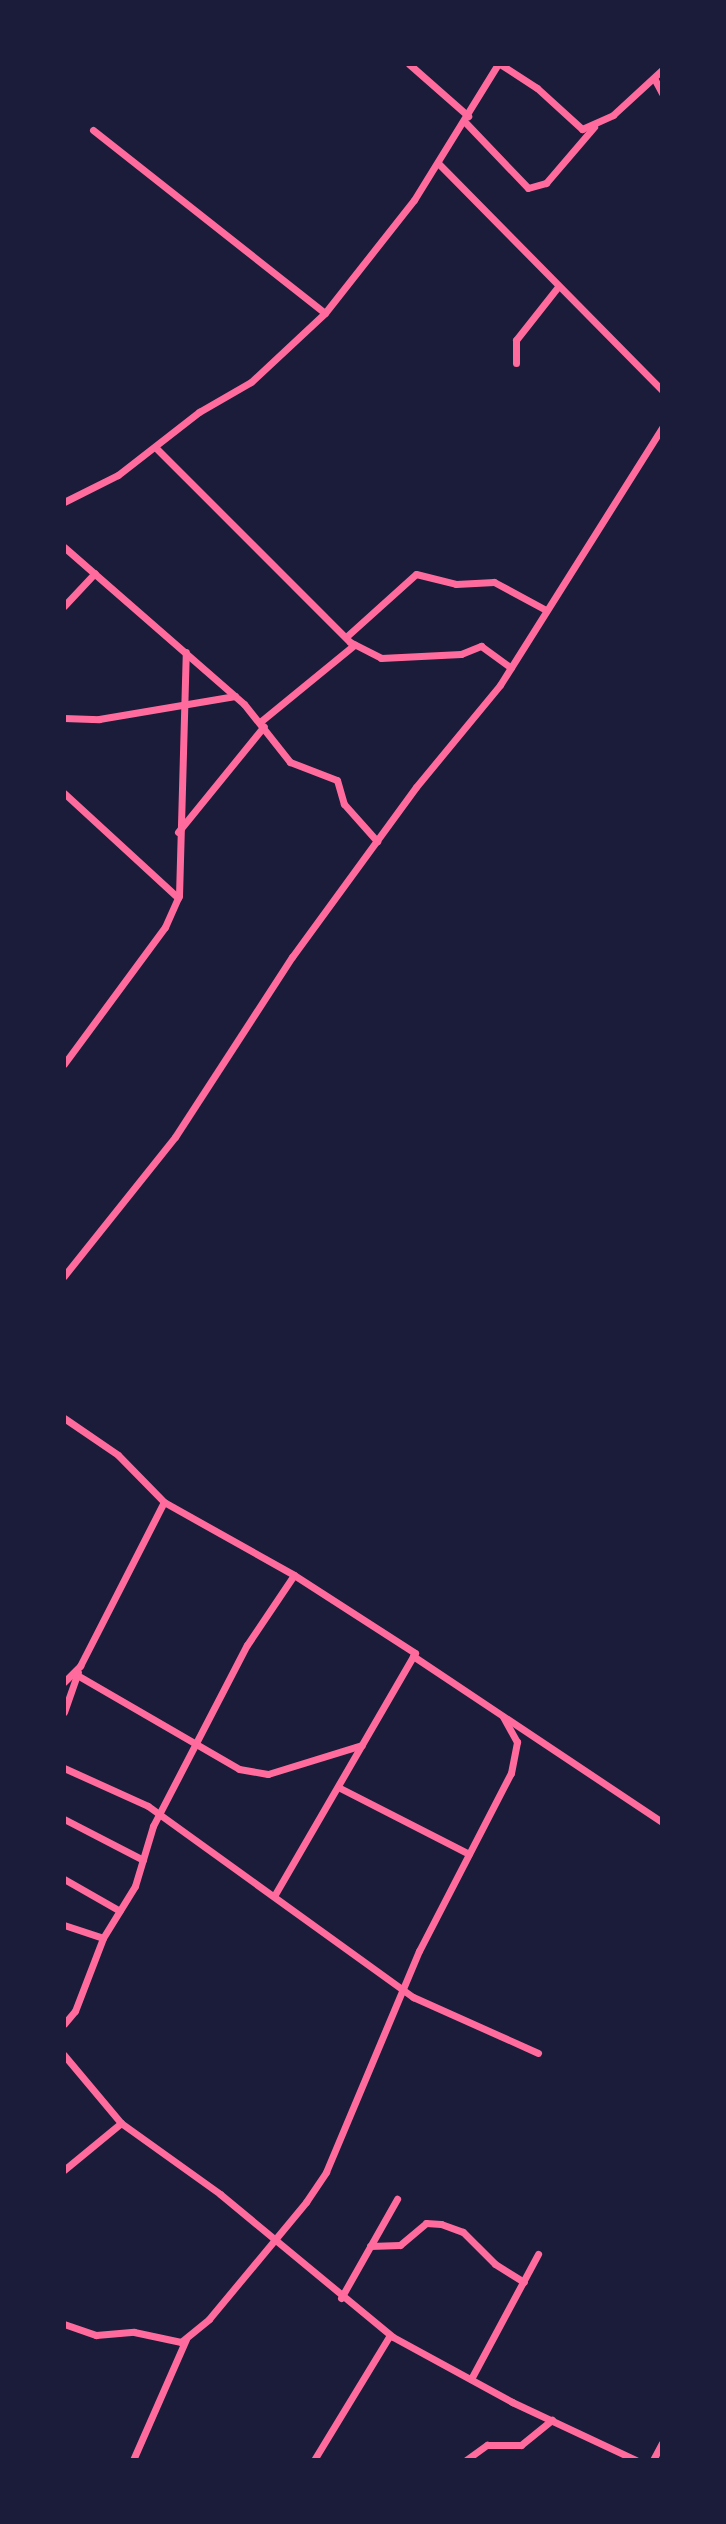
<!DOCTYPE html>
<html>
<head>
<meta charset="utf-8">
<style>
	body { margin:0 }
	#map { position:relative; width:726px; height:2524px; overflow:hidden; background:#1b1b3a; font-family:Montserrat,sans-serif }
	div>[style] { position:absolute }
	.minor>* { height:7px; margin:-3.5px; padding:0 3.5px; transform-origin:3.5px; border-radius:3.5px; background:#ff6b9d }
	span { translate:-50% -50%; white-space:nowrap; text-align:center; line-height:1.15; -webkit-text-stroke:8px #1b1b3a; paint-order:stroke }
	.frame { position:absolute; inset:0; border:66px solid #1b1b3a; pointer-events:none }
</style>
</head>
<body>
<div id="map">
	<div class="minor">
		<div style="left:409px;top:64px;width:79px;rotate:41.4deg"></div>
		<div style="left:500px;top:64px;width:44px;rotate:33deg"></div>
		<div style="left:537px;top:88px;width:61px;rotate:42.3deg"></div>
		<div style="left:582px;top:129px;width:34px;rotate:-24deg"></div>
		<div style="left:613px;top:115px;width:67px;rotate:-42.6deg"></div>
		<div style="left:654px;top:78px;width:17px;rotate:62deg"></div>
		<div style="left:465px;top:122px;width:91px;rotate:46.3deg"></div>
		<div style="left:528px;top:188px;width:19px;rotate:-16deg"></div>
		<div style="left:546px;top:183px;width:74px;rotate:-49.4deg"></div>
		<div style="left:93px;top:130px;width:295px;rotate:38.3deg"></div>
		<div style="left:438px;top:163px;width:319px;rotate:45.4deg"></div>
		<div style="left:516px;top:363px;width:23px;rotate:-90deg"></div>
		<div style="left:516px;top:340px;width:66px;rotate:-51.7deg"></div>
		<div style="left:155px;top:447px;width:276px;rotate:45deg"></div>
		<div style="left:350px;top:642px;width:35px;rotate:27deg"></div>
		<div style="left:381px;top:658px;width:80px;rotate:-2.9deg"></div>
		<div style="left:461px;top:654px;width:22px;rotate:-22deg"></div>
		<div style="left:481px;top:646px;width:37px;rotate:36deg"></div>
		<div style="left:64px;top:502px;width:60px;rotate:-26.6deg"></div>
		<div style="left:118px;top:475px;width:103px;rotate:-37.9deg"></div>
		<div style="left:199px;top:412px;width:60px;rotate:-30deg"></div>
		<div style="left:251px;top:382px;width:101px;rotate:-43deg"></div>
		<div style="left:325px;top:313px;width:144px;rotate:-51.8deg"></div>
		<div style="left:414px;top:200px;width:160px;rotate:-58.3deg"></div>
		<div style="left:64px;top:547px;width:239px;rotate:41.1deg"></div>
		<div style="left:244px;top:704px;width:74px;rotate:51.6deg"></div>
		<div style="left:290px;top:762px;width:50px;rotate:21deg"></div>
		<div style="left:337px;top:780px;width:25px;rotate:74deg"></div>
		<div style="left:344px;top:804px;width:50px;rotate:48.3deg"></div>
		<div style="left:64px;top:606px;width:45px;rotate:-46.8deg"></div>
		<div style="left:346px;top:637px;width:94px;rotate:-42deg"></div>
		<div style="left:416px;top:574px;width:41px;rotate:14deg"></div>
		<div style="left:456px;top:584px;width:38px;rotate:-3deg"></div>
		<div style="left:494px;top:582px;width:59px;rotate:28.3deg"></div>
		<div style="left:64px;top:718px;width:35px;rotate:2deg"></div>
		<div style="left:99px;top:719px;width:138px;rotate:-9.6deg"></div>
		<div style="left:260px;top:722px;width:122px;rotate:-39.3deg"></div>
		<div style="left:64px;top:793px;width:155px;rotate:42.6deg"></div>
		<div style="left:178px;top:832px;width:136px;rotate:-50.9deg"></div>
		<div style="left:64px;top:1064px;width:170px;rotate:-53.6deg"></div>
		<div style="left:165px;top:927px;width:34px;rotate:-66deg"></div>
		<div style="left:179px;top:896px;width:244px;rotate:-88.4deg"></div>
		<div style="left:64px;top:1276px;width:178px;rotate:-51.4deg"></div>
		<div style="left:175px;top:1137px;width:215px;rotate:-57deg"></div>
		<div style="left:292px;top:957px;width:210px;rotate:-53.9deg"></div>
		<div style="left:416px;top:787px;width:132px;rotate:-50.5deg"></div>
		<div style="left:500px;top:685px;width:304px;rotate:-57.8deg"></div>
		<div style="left:64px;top:1418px;width:65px;rotate:34.4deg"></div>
		<div style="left:118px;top:1455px;width:66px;rotate:45.6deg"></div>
		<div style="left:164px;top:1502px;width:149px;rotate:29.3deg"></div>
		<div style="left:294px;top:1575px;width:144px;rotate:32.8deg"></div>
		<div style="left:415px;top:1653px;width:281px;rotate:120.1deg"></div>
		<div style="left:413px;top:1656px;width:299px;rotate:33.7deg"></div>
		<div style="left:77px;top:1675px;width:187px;rotate:30.1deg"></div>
		<div style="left:239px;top:1769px;width:29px;rotate:10deg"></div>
		<div style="left:268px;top:1774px;width:98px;rotate:-17.1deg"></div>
		<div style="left:64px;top:1682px;width:23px;rotate:-45deg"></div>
		<div style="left:80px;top:1666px;width:184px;rotate:-62.9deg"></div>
		<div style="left:64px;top:1712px;width:42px;rotate:-70.7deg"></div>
		<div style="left:64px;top:1768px;width:92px;rotate:24.3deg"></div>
		<div style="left:148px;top:1806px;width:327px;rotate:35.8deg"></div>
		<div style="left:413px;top:1997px;width:137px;rotate:24.1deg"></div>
		<div style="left:338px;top:1787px;width:147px;rotate:27.1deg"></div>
		<div style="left:64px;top:1819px;width:89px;rotate:27.4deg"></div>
		<div style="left:64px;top:1879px;width:64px;rotate:29.7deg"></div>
		<div style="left:64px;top:1925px;width:41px;rotate:18.4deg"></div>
		<div style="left:64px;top:2024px;width:17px;rotate:-50deg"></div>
		<div style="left:75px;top:2011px;width:78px;rotate:-69deg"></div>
		<div style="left:103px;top:1938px;width:61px;rotate:-58.4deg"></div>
		<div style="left:135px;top:1886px;width:63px;rotate:-73.3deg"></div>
		<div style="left:153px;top:1826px;width:204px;rotate:-62.6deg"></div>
		<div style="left:247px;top:1645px;width:84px;rotate:-56.1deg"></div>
		<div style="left:64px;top:2055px;width:89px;rotate:50deg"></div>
		<div style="left:121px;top:2123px;width:122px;rotate:35.6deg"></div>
		<div style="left:220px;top:2194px;width:224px;rotate:39.6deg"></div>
		<div style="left:393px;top:2337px;width:136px;rotate:28.6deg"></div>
		<div style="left:512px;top:2402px;width:137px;rotate:25.1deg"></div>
		<div style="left:64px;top:2170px;width:74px;rotate:-39.5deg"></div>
		<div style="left:370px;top:2246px;width:30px;rotate:-2deg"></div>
		<div style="left:400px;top:2245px;width:34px;rotate:-40deg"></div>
		<div style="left:426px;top:2223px;width:15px;rotate:4deg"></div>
		<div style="left:441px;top:2224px;width:23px;rotate:20deg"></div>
		<div style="left:463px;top:2232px;width:45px;rotate:45deg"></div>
		<div style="left:495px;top:2264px;width:34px;rotate:32deg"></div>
		<div style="left:341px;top:2298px;width:114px;rotate:-60.5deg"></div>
		<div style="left:64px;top:2324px;width:34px;rotate:19deg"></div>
		<div style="left:96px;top:2335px;width:38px;rotate:-5deg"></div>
		<div style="left:134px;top:2332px;width:48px;rotate:12deg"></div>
		<div style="left:181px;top:2342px;width:36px;rotate:-39deg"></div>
		<div style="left:209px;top:2319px;width:152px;rotate:-50.3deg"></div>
		<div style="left:306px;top:2202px;width:36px;rotate:-56deg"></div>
		<div style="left:326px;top:2172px;width:240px;rotate:-67.2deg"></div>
		<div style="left:419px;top:1951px;width:200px;rotate:-62.7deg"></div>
		<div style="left:511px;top:1773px;width:32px;rotate:-79deg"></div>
		<div style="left:517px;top:1742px;width:29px;rotate:-119deg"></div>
		<div style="left:471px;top:2379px;width:142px;rotate:-61.8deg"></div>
		<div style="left:133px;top:2460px;width:132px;rotate:-66.3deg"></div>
		<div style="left:314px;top:2460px;width:146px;rotate:-58.7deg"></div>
		<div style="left:466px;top:2460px;width:26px;rotate:-36deg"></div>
		<div style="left:487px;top:2445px;width:34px"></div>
		<div style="left:521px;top:2445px;width:40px;rotate:-39deg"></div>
		<div style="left:653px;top:2460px;width:19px;rotate:-62deg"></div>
	</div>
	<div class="frame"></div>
</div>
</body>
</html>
